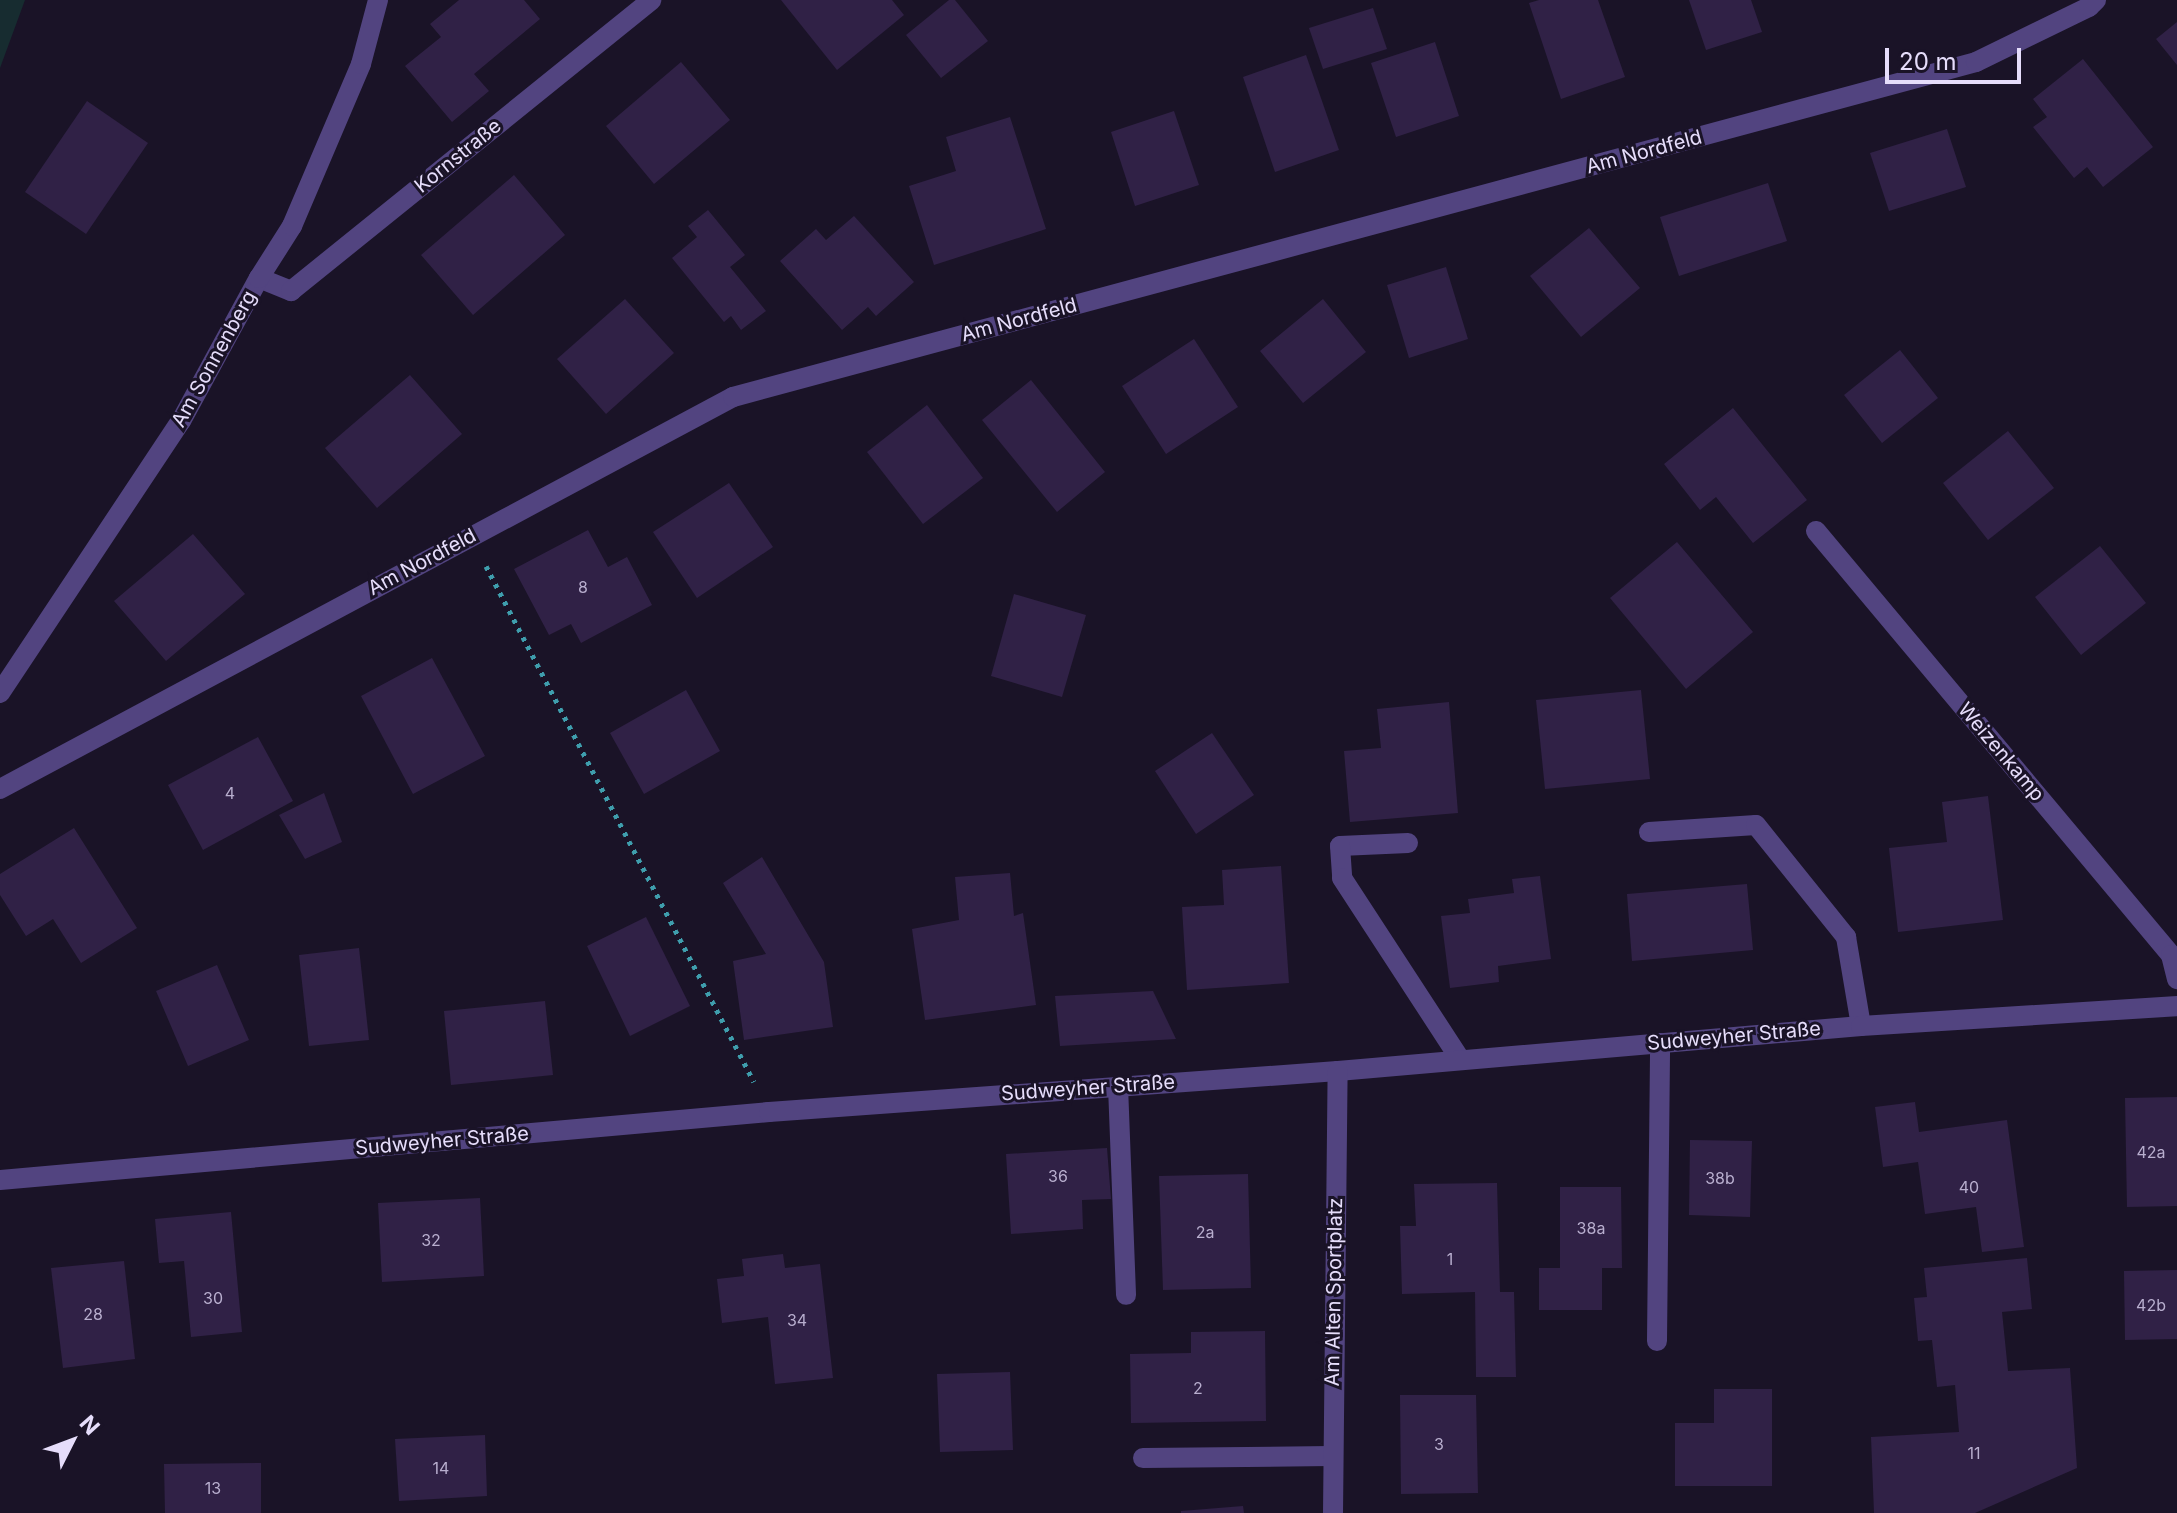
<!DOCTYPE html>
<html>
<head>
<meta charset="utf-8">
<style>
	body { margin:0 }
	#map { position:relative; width:2177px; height:1513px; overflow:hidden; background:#1a1327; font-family:Inter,sans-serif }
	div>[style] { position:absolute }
	.green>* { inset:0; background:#172c30 }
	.building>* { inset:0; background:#302146 }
	.path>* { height:5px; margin-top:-2.5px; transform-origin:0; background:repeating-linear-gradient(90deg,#3f9ead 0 4px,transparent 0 10px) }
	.minor>* { height:20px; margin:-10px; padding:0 10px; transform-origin:10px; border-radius:10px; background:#524480 }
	span { translate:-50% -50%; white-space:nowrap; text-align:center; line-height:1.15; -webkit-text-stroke:6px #1a1327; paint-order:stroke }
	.number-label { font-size:16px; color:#b8aece }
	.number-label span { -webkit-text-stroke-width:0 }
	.street-label { font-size:20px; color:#e6ddfb }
	.north { position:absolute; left:32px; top:1401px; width:80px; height:80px; -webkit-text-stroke:6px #1a1327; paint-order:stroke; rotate:48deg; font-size:22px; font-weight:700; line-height:32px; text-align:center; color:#e6ddfb }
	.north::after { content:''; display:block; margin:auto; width:28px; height:36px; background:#e6ddfb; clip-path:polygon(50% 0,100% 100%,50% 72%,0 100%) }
	.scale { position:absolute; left:1885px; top:48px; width:136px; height:36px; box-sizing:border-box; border:4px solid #e6ddfb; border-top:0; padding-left:10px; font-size:24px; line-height:28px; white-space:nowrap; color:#e6ddfb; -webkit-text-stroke:6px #1a1327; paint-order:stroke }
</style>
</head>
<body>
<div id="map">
	<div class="green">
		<div style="clip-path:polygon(0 0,25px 0,0 68px)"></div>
	</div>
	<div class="building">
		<div style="clip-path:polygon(459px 0,524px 0,540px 19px,474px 74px,489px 91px,452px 122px,405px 66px,441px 37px,430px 24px)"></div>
		<div style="clip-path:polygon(781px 0,892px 0,904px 15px,837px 70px)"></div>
		<div style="clip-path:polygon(949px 0,955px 0,988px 41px,941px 78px,906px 35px)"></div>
		<div style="clip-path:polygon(1539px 0,1598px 0,1625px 77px,1561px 99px,1529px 3px)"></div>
		<div style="clip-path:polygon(1689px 0,1751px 0,1762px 32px,1706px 50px)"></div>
		<div style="clip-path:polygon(1373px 8px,1387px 49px,1323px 69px,1309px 28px)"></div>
		<div style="clip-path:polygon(2177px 22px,2177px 65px,2156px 39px)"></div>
		<div style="clip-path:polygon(1435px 42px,1459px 116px,1396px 137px,1371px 63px)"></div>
		<div style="clip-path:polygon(1306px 55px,1339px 150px,1275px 172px,1243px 77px)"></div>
		<div style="clip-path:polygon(2083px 59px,2153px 147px,2103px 187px,2087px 167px,2074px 178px,2033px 127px,2047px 117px,2033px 99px)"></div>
		<div style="clip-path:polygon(681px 62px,730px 120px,654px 184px,606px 126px)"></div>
		<div style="clip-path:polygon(87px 101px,148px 143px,86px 234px,25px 192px)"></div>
		<div style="clip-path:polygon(1174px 111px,1199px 185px,1135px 206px,1111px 132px)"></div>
		<div style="clip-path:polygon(1010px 117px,1046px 229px,934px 265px,909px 186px,956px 171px,946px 137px)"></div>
		<div style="clip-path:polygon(1947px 129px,1966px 187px,1889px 211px,1870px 153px)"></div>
		<div style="clip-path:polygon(514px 175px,565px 235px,473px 315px,421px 255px)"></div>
		<div style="clip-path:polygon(1768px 183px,1787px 241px,1679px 276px,1660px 217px)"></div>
		<div style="clip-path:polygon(708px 210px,745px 255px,730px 267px,766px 311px,741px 330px,731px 316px,724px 322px,672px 258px,697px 237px,688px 226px)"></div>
		<div style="clip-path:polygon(854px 216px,914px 282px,876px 316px,868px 307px,842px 330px,780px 261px,816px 229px,826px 240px)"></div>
		<div style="clip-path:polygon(1589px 228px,1640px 288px,1581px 337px,1530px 276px)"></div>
		<div style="clip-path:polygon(1446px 267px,1468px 339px,1409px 358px,1387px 285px)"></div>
		<div style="clip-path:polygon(625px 299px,674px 353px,606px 414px,557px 359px)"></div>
		<div style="clip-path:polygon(1323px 299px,1366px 352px,1303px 403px,1260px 351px)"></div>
		<div style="clip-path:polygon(1194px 339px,1238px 407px,1166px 454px,1122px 386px)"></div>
		<div style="clip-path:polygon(1900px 350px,1938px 398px,1882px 443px,1844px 395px)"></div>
		<div style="clip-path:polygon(410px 375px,462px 434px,377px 508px,325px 448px)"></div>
		<div style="clip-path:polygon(1031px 380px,1105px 472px,1057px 512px,982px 420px)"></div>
		<div style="clip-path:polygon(927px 405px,983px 478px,923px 524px,867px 452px)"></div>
		<div style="clip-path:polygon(1733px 408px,1807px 500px,1753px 543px,1716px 497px,1700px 510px,1664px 464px)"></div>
		<div style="clip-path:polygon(2008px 431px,2054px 488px,1988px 540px,1943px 483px)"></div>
		<div style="clip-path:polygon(729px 483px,773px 547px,697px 598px,653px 532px)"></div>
		<div style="clip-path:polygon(588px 530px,608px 567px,627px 557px,652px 605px,581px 643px,571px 624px,549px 635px,514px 569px)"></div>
		<div style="clip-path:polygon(193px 534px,245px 594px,166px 661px,114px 601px)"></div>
		<div style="clip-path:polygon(1677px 542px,1753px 632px,1686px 689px,1610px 598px)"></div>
		<div style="clip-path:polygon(2100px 546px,2146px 603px,2081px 655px,2035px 597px)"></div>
		<div style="clip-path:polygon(1014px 594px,1086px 615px,1062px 697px,991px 676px)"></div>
		<div style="clip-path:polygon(432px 658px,485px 756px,413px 794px,361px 696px)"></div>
		<div style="clip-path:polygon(686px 690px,720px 751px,644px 794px,610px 733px)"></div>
		<div style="clip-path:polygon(1641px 690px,1650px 779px,1545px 789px,1536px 700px)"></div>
		<div style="clip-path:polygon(1449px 702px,1458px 813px,1350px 822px,1344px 751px,1381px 748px,1377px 709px)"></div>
		<div style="clip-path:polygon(1212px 733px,1254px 795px,1196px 834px,1155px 771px)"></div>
		<div style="clip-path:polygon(258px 737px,293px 801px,203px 850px,168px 785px)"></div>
		<div style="clip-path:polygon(324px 793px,342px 842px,305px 859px,279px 815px)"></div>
		<div style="clip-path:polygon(1988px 796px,2003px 920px,1898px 932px,1889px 848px,1947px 842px,1942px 802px)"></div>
		<div style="clip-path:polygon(74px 828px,137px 928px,81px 963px,53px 919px,26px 936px,0 895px,0 874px)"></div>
		<div style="clip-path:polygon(762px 857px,824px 962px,833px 1027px,744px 1040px,733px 961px,766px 954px,723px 883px)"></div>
		<div style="clip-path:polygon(1281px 866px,1289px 983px,1187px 990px,1182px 907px,1224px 905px,1222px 870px)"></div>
		<div style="clip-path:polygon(1010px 873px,1014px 916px,1023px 913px,1036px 1005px,925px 1020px,912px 929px,959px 920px,955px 877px)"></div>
		<div style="clip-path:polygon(1540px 876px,1551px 959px,1498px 966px,1499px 982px,1450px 988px,1441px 916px,1470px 913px,1468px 899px,1514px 893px,1512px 879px)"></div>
		<div style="clip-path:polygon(1747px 884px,1753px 950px,1632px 961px,1627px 894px)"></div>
		<div style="clip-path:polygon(646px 917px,690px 1006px,630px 1036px,587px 946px)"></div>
		<div style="clip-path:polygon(359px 948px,369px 1040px,309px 1046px,299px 955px)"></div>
		<div style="clip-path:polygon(217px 965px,249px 1040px,188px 1066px,156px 991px)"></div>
		<div style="clip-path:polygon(1153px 991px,1176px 1039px,1060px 1046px,1055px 996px)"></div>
		<div style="clip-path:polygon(545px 1001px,553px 1075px,451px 1085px,444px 1011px)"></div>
		<div style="clip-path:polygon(2177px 1097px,2177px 1206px,2127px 1207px,2125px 1098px)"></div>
		<div style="clip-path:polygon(1915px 1102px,1919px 1132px,2007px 1120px,2024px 1247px,1982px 1252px,1976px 1207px,1925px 1214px,1918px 1162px,1883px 1167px,1875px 1107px)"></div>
		<div style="clip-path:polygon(1690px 1140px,1752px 1141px,1750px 1217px,1689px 1215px)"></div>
		<div style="clip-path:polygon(1107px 1148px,1111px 1199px,1082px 1200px,1083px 1229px,1011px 1234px,1006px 1154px)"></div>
		<div style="clip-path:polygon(1248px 1174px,1251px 1288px,1163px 1290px,1159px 1176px)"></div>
		<div style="clip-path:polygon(1497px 1183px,1500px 1292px,1514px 1292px,1516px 1377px,1476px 1377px,1475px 1292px,1402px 1294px,1400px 1226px,1416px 1226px,1414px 1184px)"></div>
		<div style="clip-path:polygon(1560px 1187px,1621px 1187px,1622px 1268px,1602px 1268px,1602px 1310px,1539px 1310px,1539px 1268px,1560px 1268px)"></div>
		<div style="clip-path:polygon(480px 1198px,484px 1276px,382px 1282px,378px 1203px)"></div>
		<div style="clip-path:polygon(231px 1212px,242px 1332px,191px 1337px,184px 1261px,159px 1263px,155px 1219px)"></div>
		<div style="clip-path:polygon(783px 1254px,785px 1268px,820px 1264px,833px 1378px,775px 1384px,768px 1317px,722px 1323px,717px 1279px,744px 1276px,742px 1259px)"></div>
		<div style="clip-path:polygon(2027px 1258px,2032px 1309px,2002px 1312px,2008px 1371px,2070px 1368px,2077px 1468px,1975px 1513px,1874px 1513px,1871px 1437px,1959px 1432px,1955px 1385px,1937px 1387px,1932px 1340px,1918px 1341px,1914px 1298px,1927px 1297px,1924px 1268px)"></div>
		<div style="clip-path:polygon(124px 1261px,135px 1359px,63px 1368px,51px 1268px)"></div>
		<div style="clip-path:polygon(2177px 1270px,2177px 1339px,2125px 1340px,2124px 1271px)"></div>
		<div style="clip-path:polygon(1265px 1331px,1266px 1421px,1131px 1423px,1130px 1354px,1191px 1353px,1191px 1332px)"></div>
		<div style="clip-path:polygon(1010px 1372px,1013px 1450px,940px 1452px,937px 1374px)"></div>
		<div style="clip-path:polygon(1714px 1389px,1772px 1389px,1772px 1486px,1675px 1486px,1675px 1423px,1714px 1423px)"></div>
		<div style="clip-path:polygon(1400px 1395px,1476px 1395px,1478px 1493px,1401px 1494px)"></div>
		<div style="clip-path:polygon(485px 1435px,487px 1496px,399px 1501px,395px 1439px)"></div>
		<div style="clip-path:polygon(261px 1463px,261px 1513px,165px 1513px,164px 1464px)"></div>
		<div style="clip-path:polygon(1243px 1506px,1244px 1513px,1181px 1513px,1181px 1511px)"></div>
	</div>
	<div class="path">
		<div style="left:486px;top:566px;width:581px;rotate:62.55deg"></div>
	</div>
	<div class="minor">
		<div style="left:259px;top:278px;width:35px;rotate:22deg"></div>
		<div style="left:291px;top:291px;width:463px;rotate:-38.9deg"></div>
		<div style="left:1816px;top:531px;width:553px;rotate:50.06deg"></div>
		<div style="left:2171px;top:955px;width:25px;rotate:76deg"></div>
		<div style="left:0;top:693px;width:327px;rotate:-56.4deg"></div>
		<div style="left:181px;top:421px;width:163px;rotate:-61.4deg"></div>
		<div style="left:259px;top:278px;width:62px;rotate:-57.6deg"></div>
		<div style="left:292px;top:226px;width:176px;rotate:-66.9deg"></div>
		<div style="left:361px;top:64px;width:66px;rotate:-75.1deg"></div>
		<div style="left:0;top:789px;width:831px;rotate:-28.14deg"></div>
		<div style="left:733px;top:397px;width:1287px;rotate:-15.08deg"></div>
		<div style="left:1976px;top:62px;width:126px;rotate:-26deg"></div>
		<div style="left:2089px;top:7px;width:10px;rotate:-45deg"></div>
		<div style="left:1649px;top:832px;width:107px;rotate:-3.7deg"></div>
		<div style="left:1756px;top:825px;width:144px;rotate:51.2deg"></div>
		<div style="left:1846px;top:937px;width:90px;rotate:80.4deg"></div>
		<div style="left:1408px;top:843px;width:68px;rotate:177.5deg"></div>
		<div style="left:1340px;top:846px;width:32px;rotate:86deg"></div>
		<div style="left:1342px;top:878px;width:216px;rotate:56.9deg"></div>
		<div style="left:1118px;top:1086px;width:209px;rotate:87.8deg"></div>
		<div style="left:0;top:1180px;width:772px;rotate:-5.05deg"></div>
		<div style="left:769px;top:1112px;width:570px;rotate:-4.12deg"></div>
		<div style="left:1338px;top:1071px;width:525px;rotate:-4.92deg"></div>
		<div style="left:1861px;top:1026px;width:317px;rotate:-3.6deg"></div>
		<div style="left:1657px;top:1341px;width:298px;rotate:-89.4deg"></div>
		<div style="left:1143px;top:1458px;width:188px;rotate:-0.6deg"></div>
		<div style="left:1333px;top:1513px;width:442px;rotate:-89.4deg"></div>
	</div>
	<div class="number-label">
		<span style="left:583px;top:587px">8</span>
		<span style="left:230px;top:793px">4</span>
		<span style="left:2151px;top:1152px">42a</span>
		<span style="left:1058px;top:1176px">36</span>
		<span style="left:1720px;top:1178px">38b</span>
		<span style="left:1969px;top:1187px">40</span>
		<span style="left:1591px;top:1228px">38a</span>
		<span style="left:1205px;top:1232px">2a</span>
		<span style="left:431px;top:1240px">32</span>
		<span style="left:1450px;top:1259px">1</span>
		<span style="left:213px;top:1298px">30</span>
		<span style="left:2151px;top:1305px">42b</span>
		<span style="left:93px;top:1314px">28</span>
		<span style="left:797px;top:1320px">34</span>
		<span style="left:1198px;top:1388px">2</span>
		<span style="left:1439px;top:1444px">3</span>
		<span style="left:1974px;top:1453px">11</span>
		<span style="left:441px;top:1468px">14</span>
		<span style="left:213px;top:1488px">13</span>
	</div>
	<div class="street-label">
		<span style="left:1644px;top:152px;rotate:-15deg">Am Nordfeld</span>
		<span style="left:458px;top:156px;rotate:-39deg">Kornstraße</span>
		<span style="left:1019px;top:320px;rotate:-15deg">Am Nordfeld</span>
		<span style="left:214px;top:359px;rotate:-61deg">Am Sonnenberg</span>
		<span style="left:422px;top:562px;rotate:-28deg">Am Nordfeld</span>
		<span style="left:2001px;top:752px;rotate:50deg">Weizenkamp</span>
		<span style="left:1734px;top:1036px;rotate:-5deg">Sudweyher Straße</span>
		<span style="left:1088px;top:1088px;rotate:-4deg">Sudweyher Straße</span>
		<span style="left:442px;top:1141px;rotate:-5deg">Sudweyher Straße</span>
		<span style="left:1334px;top:1292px;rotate:-89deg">Am Alten Sportplatz</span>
	</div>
	<div class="north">N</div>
	<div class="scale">20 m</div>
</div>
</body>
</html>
